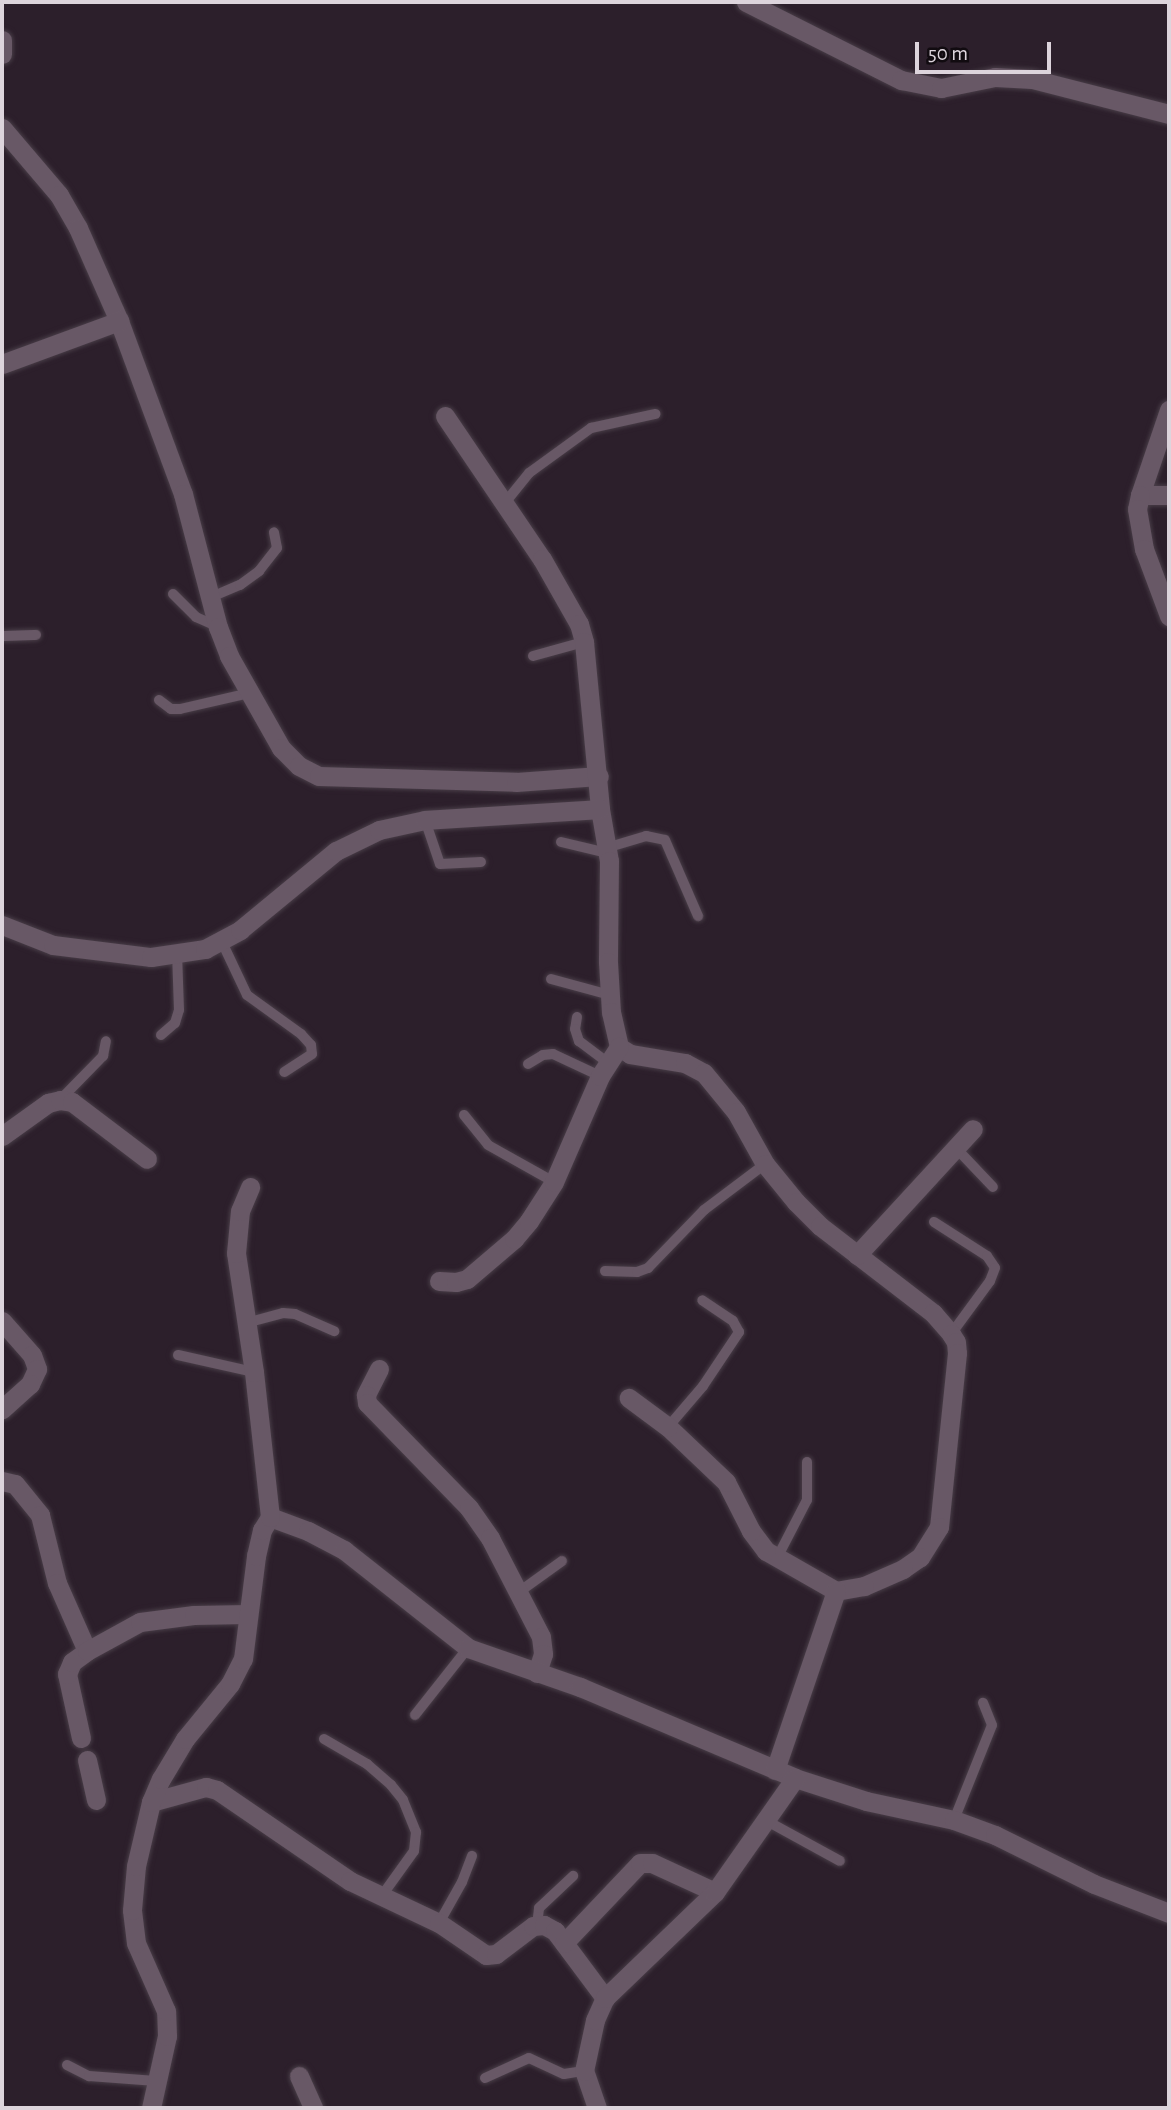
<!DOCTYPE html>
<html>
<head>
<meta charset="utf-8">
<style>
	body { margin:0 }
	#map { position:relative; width:1171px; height:2110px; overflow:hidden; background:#2c1f2b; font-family:"Alegreya Sans",sans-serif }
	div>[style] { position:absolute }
	.roads { filter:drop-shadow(0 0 2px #483d47) drop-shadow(0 0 2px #483d47) }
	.service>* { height:10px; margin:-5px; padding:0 5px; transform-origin:5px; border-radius:5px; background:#685866 }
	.minor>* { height:19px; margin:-9.5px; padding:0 9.5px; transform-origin:9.5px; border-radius:9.5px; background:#685866 }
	span { translate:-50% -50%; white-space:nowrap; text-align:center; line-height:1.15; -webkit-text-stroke:7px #110b10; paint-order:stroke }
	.frame { position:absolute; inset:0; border:4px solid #ddd4dc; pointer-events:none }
	.scale { position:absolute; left:915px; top:42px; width:136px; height:32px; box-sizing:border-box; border:4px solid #ddd4dc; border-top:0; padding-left:9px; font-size:21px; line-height:24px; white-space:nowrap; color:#ddd4dc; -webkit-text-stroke:5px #110b10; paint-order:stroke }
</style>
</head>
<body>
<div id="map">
	<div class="roads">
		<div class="service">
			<div style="left:504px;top:504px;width:40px;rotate:-51deg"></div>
			<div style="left:529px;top:473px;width:77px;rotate:-36deg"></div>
			<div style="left:591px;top:428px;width:66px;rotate:-12.3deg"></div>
			<div style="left:173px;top:594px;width:33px;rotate:45deg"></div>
			<div style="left:196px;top:617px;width:24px;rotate:24deg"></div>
			<div style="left:209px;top:598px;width:34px;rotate:-23deg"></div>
			<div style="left:240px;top:585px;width:24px;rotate:-36deg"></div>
			<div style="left:259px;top:571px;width:29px;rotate:-52deg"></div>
			<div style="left:277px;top:548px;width:16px;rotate:-101deg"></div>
			<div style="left:2px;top:636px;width:34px;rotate:-2deg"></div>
			<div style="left:533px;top:656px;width:53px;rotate:-15.4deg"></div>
			<div style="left:159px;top:700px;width:15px;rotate:37deg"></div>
			<div style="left:171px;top:709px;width:9px"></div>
			<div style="left:180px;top:709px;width:72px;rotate:-12.9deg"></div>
			<div style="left:425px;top:820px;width:46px;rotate:71.2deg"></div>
			<div style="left:440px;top:864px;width:41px;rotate:-2.8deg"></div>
			<div style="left:561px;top:842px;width:47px;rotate:13.4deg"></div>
			<div style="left:606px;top:848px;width:42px;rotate:-16.7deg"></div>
			<div style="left:646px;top:836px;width:19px;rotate:12deg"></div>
			<div style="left:665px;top:840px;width:83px;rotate:66.5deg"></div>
			<div style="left:221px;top:940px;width:61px;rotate:64.7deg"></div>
			<div style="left:247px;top:995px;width:67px;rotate:35.8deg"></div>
			<div style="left:301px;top:1034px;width:15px;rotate:48deg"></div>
			<div style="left:311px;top:1045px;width:9px;rotate:84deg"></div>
			<div style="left:312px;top:1054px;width:33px;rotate:147deg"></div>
			<div style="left:551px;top:979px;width:61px;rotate:15.2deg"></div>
			<div style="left:577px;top:1017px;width:12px;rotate:99deg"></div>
			<div style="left:575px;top:1029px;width:13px;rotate:72deg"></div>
			<div style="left:579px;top:1041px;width:35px;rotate:37deg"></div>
			<div style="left:161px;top:1035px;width:18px;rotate:-41deg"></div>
			<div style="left:175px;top:1023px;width:14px;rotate:-73deg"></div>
			<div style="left:179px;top:1010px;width:57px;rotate:-92deg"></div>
			<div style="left:528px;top:1064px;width:17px;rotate:-31deg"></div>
			<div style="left:543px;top:1055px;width:10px;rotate:-6deg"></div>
			<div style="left:553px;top:1054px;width:52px;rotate:25.1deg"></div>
			<div style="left:60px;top:1100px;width:62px;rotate:-45.7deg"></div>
			<div style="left:103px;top:1056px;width:15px;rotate:-79deg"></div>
			<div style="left:464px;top:1115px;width:38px;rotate:51deg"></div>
			<div style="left:488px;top:1145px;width:76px;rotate:29.3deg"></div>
			<div style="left:955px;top:1147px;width:55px;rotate:46.5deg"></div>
			<div style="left:934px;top:1222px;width:63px;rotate:32.7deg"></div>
			<div style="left:987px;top:1256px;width:14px;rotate:56deg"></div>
			<div style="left:995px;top:1268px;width:14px;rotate:111deg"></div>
			<div style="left:990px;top:1281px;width:66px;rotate:126.3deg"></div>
			<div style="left:605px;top:1271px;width:32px;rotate:2deg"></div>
			<div style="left:637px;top:1272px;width:12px;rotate:-20deg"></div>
			<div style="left:648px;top:1268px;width:81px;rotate:-46deg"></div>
			<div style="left:704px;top:1210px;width:76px;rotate:-37deg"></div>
			<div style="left:246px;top:1323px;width:38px;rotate:-15deg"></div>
			<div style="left:283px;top:1313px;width:12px;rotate:5deg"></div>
			<div style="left:295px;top:1314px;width:43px;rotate:23.6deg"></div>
			<div style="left:178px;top:1355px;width:78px;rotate:12.6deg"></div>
			<div style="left:668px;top:1427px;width:54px;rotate:-49.5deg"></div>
			<div style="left:703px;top:1386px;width:65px;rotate:-56.3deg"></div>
			<div style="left:739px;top:1332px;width:13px;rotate:-119deg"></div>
			<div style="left:733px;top:1321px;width:37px;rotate:-146deg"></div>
			<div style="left:777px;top:1558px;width:65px;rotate:-62.7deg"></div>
			<div style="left:807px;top:1500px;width:38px;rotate:-90deg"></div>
			<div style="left:519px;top:1592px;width:53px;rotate:-35.8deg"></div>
			<div style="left:415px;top:1715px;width:85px;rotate:-51.7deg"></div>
			<div style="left:324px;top:1739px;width:50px;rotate:30.2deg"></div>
			<div style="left:367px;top:1764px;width:32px;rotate:41deg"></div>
			<div style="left:391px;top:1785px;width:19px;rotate:51deg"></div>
			<div style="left:403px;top:1800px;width:35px;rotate:68deg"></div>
			<div style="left:416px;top:1832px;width:19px;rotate:96deg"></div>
			<div style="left:414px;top:1851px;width:57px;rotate:125.7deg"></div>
			<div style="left:954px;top:1820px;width:102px;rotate:-68.2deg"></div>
			<div style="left:992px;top:1725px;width:24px;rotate:-112deg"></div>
			<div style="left:767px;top:1821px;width:83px;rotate:28.7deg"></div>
			<div style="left:439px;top:1923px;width:47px;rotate:-60.7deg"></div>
			<div style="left:462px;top:1882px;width:28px;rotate:-69deg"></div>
			<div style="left:537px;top:1925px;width:17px;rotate:-83deg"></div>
			<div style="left:539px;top:1908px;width:47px;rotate:-43.3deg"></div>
			<div style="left:67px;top:2065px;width:25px;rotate:27deg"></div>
			<div style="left:89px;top:2076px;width:67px;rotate:4.3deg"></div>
			<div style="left:485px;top:2078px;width:48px;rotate:-24.4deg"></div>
			<div style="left:529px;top:2058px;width:38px;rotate:25deg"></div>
			<div style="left:564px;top:2074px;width:20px;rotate:-9deg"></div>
		</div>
		<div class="minor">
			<div style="left:746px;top:2px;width:174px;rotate:26.7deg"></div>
			<div style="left:901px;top:80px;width:41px;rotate:11.3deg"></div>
			<div style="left:941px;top:88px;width:55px;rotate:-11.5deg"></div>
			<div style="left:995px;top:77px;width:37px;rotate:3deg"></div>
			<div style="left:1032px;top:79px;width:141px;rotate:14.3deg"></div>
			<div style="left:2px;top:40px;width:14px;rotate:90deg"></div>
			<div style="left:2px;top:128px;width:88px;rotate:49.6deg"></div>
			<div style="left:59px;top:195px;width:38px;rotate:60deg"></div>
			<div style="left:78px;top:228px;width:102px;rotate:66.2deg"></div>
			<div style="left:119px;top:321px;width:184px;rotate:69.7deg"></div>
			<div style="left:183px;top:494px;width:138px;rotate:75.3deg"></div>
			<div style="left:218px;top:627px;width:31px;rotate:69deg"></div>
			<div style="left:229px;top:656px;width:106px;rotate:60.5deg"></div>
			<div style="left:281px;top:748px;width:25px;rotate:45deg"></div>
			<div style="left:299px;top:766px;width:22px;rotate:27deg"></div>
			<div style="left:319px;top:776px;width:197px;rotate:1.7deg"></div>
			<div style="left:516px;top:782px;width:83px;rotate:-4.1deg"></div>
			<div style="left:2px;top:364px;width:125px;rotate:-20.2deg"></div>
			<div style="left:445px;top:416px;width:173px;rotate:55.9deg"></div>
			<div style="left:542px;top:559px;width:75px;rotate:60.4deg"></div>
			<div style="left:579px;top:624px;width:19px;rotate:74deg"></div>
			<div style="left:584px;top:642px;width:168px;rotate:84.5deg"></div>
			<div style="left:600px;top:809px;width:53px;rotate:80.2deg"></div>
			<div style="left:609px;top:861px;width:101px;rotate:90.6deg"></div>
			<div style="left:608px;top:962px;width:50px;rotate:86.6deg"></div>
			<div style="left:611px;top:1012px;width:36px;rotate:77deg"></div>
			<div style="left:619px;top:1047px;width:13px;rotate:32deg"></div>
			<div style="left:630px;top:1054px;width:56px;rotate:9.3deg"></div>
			<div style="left:685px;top:1063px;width:21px;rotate:28deg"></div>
			<div style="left:704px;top:1073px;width:50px;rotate:50.6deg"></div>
			<div style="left:736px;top:1112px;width:60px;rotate:60.9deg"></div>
			<div style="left:765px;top:1164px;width:49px;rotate:50.8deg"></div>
			<div style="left:796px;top:1202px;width:34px;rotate:45deg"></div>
			<div style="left:820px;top:1226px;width:143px;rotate:37.6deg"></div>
			<div style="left:933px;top:1313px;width:28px;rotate:49deg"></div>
			<div style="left:951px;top:1334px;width:9px;rotate:58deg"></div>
			<div style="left:956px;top:1342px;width:11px;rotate:85deg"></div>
			<div style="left:957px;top:1353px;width:175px;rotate:95.9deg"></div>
			<div style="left:939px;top:1527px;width:36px;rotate:122deg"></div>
			<div style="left:920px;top:1557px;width:21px;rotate:145deg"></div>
			<div style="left:903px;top:1569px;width:43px;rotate:156.4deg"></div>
			<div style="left:864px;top:1586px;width:28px;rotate:170deg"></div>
			<div style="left:836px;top:1591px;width:81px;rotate:-150.3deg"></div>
			<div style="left:766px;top:1551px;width:25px;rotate:-127deg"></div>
			<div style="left:751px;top:1531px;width:55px;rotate:-117deg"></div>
			<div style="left:726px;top:1482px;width:80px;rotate:-136.5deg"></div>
			<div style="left:668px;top:1427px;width:49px;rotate:-143.4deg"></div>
			<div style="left:1140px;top:495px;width:90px;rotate:-71.2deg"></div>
			<div style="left:1169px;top:495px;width:29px;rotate:180deg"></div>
			<div style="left:1140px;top:495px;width:14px;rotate:102deg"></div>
			<div style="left:1137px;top:509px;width:41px;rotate:80.1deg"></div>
			<div style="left:1144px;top:549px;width:72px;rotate:69.5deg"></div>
			<div style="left:2px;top:925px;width:55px;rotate:21.4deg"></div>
			<div style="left:53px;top:945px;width:99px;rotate:7deg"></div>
			<div style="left:151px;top:957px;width:55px;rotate:-8.4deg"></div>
			<div style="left:205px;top:949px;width:40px;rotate:-28deg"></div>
			<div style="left:240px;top:930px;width:124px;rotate:-39.5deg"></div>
			<div style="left:336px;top:851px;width:48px;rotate:-26deg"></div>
			<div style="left:379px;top:830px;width:47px;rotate:-12.3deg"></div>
			<div style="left:425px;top:820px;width:175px;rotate:-3.6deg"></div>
			<div style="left:2px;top:1136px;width:57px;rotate:-35.7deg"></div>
			<div style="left:48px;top:1103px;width:12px;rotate:-14deg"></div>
			<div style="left:60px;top:1100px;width:12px;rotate:9deg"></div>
			<div style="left:72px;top:1102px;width:94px;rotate:37.2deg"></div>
			<div style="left:857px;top:1255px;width:171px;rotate:-47.4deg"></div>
			<div style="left:439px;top:1281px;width:17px;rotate:3deg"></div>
			<div style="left:456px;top:1282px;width:11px;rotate:-15deg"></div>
			<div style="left:467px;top:1279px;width:62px;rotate:-40.4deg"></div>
			<div style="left:514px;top:1239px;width:23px;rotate:-50deg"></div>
			<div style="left:529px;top:1221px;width:46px;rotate:-57.3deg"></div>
			<div style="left:554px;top:1182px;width:116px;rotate:-66.5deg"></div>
			<div style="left:600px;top:1076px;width:35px;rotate:-57deg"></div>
			<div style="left:2px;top:1321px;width:45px;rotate:48.6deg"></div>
			<div style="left:32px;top:1355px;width:15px;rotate:70deg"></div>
			<div style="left:37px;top:1369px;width:17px;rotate:115deg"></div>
			<div style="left:30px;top:1384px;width:38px;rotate:138deg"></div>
			<div style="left:379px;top:1369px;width:29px;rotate:117deg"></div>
			<div style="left:366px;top:1395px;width:8px;rotate:83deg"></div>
			<div style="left:367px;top:1403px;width:146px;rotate:45.8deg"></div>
			<div style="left:469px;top:1508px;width:37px;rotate:55deg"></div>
			<div style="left:490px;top:1538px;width:111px;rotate:62.7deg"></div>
			<div style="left:541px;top:1637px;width:17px;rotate:83deg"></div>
			<div style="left:543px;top:1654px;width:20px;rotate:108deg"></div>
			<div style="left:2px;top:1481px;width:13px;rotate:13deg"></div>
			<div style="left:15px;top:1484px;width:40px;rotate:51deg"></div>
			<div style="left:40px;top:1515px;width:70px;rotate:76deg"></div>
			<div style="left:57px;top:1583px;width:74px;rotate:66.2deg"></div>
			<div style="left:270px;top:1517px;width:40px;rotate:20.2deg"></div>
			<div style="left:308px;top:1531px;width:41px;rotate:27.8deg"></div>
			<div style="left:344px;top:1550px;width:158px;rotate:38.3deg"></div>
			<div style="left:468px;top:1648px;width:119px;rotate:19.2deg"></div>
			<div style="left:580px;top:1687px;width:233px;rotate:22.9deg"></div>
			<div style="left:795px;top:1778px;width:75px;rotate:17.9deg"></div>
			<div style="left:866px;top:1801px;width:90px;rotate:12.2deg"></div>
			<div style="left:954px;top:1820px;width:44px;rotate:20.1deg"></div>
			<div style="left:995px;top:1835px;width:110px;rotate:26.3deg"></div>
			<div style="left:1094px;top:1884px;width:80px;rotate:21.1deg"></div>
			<div style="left:81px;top:1738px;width:66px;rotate:-102.3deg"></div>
			<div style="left:67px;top:1674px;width:13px;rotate:-67deg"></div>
			<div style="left:72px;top:1662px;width:19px;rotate:-36deg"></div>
			<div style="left:87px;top:1651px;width:60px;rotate:-28.7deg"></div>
			<div style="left:140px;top:1622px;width:54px;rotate:-7.4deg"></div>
			<div style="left:194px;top:1615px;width:53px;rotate:-1.1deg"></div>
			<div style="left:87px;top:1760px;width:41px;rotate:77.3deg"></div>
			<div style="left:775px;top:1770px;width:189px;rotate:-71.2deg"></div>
			<div style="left:151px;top:1802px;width:57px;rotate:-15.3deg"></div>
			<div style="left:206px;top:1787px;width:11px;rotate:15deg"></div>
			<div style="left:217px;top:1790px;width:161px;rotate:34.4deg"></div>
			<div style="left:350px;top:1881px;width:98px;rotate:25.3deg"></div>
			<div style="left:439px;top:1923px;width:57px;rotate:34.2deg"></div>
			<div style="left:486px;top:1955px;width:10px;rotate:-6deg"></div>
			<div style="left:496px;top:1954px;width:46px;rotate:-37.1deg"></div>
			<div style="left:533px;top:1926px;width:11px;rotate:-5deg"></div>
			<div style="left:544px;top:1925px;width:13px;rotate:29deg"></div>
			<div style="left:555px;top:1931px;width:84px;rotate:53.3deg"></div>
			<div style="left:564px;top:1943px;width:110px;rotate:-46.5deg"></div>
			<div style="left:640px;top:1863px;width:12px"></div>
			<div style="left:652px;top:1863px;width:69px;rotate:24.7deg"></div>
			<div style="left:299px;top:2076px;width:35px;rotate:66deg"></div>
			<div style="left:151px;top:2108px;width:74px;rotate:-77.5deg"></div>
			<div style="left:167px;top:2036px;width:25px;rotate:-92deg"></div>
			<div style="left:166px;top:2011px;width:74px;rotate:-113.8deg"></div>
			<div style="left:136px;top:1943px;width:33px;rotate:-97deg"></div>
			<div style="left:132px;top:1910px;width:44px;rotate:-84.8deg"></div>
			<div style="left:136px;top:1866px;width:66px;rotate:-76.8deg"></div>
			<div style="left:151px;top:1802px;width:25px;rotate:-67deg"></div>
			<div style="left:161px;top:1779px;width:47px;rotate:-59deg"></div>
			<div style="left:185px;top:1739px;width:71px;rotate:-50.7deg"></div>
			<div style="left:230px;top:1684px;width:28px;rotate:-63deg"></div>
			<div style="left:243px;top:1659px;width:104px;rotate:-82.8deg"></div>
			<div style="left:256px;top:1556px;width:27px;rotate:-77deg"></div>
			<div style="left:262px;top:1530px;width:15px;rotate:-58deg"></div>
			<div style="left:270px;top:1517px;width:146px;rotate:-96.3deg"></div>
			<div style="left:254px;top:1372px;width:120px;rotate:-98.6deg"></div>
			<div style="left:236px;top:1253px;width:42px;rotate:-84.6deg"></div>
			<div style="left:240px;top:1211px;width:26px;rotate:-67deg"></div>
			<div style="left:597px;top:2108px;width:39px;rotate:-109deg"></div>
			<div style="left:584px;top:2071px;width:52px;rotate:-77.8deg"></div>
			<div style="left:595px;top:2020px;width:24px;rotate:-66deg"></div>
			<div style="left:605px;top:1998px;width:153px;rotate:-43.9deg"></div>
			<div style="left:715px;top:1892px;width:139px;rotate:-54.9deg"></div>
		</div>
	</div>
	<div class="frame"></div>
	<div class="scale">50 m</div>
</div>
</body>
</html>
